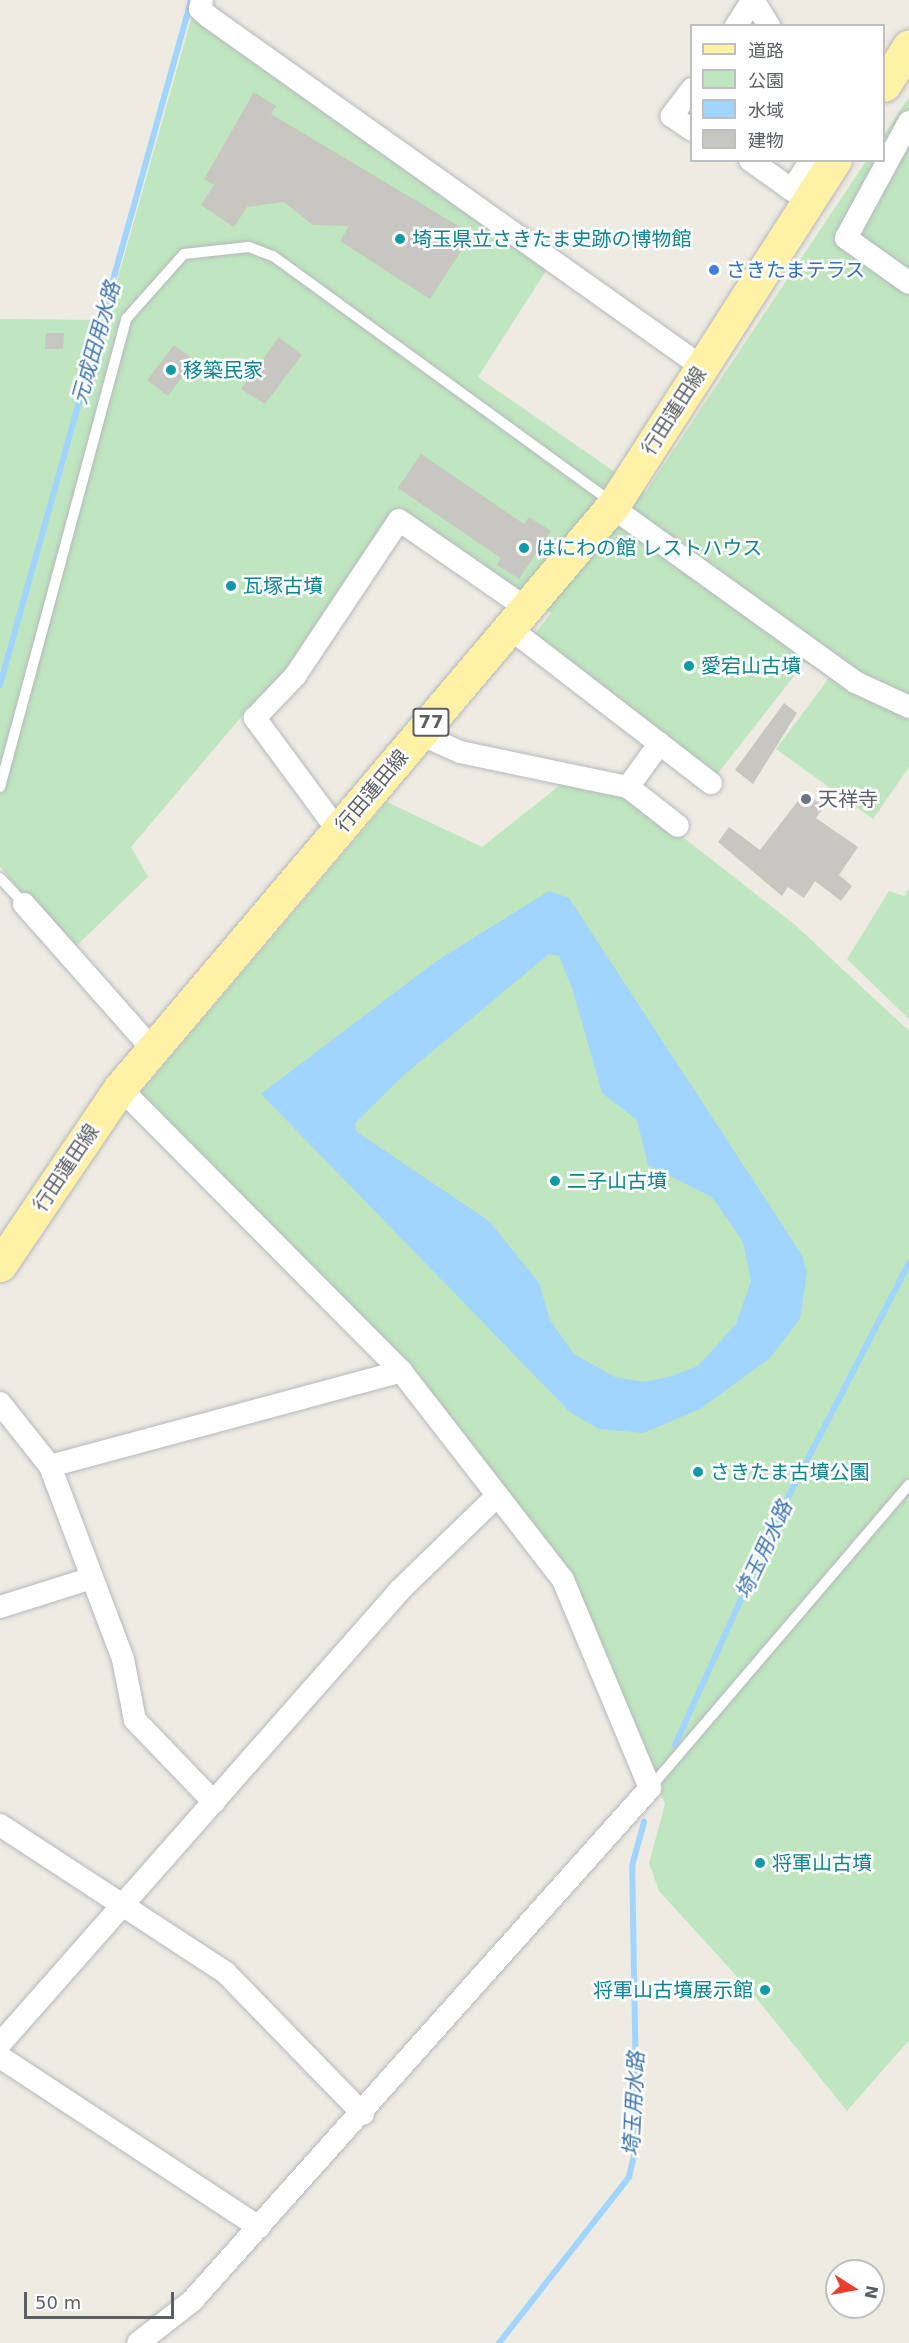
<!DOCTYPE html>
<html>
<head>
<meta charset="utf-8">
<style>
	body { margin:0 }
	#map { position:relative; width:909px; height:2343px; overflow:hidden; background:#eeebe3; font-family:"DejaVu Sans","Noto Sans JP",sans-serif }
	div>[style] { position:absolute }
	.green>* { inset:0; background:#bfe6bf }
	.water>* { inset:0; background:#a1d4ff }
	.stream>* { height:6px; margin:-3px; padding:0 3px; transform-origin:3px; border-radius:3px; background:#a1d4ff }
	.building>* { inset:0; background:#c8c6c0 }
	.roads { filter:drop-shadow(0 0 2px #b5b8bd) drop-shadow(0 0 2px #b5b8bd) }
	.lane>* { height:10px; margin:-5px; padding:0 5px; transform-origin:5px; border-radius:5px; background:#fff }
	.street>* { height:22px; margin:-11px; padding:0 11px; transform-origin:11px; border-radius:11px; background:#fff }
	.primary>* { height:33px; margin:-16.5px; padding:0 16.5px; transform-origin:16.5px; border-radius:16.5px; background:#fff2a6 }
	.dots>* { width:16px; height:16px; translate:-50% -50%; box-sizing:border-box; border:3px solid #fff; border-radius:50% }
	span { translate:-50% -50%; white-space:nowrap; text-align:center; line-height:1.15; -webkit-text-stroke:5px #fff; paint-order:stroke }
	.shield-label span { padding:2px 4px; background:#fff; border:2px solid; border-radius:4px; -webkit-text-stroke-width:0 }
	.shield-label { font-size:18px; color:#5b5e63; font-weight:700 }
	.culture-label { font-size:20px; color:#0d838f }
	.left { translate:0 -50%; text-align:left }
	.right { translate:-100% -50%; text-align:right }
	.shop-label { font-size:20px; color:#366cbe }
	.street-label { font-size:20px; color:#5b5e63 }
	.worship-label { font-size:20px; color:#5b616d }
	.water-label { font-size:21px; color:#3e74b1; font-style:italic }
	.legend { position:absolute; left:690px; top:24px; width:195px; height:138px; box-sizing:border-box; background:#fff; border:2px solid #bdbfc1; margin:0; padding:8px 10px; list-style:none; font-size:18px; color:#5b5e63 }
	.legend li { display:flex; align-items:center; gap:12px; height:30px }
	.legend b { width:30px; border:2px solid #bdbfc1 }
	.north { position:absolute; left:825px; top:2259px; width:60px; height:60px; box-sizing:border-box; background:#fff; border:2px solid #bdbfc1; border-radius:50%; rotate:101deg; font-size:16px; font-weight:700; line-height:24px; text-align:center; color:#5b5e63 }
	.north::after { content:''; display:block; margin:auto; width:21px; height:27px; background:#e93f2d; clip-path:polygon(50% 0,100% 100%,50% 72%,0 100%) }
	.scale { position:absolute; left:24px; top:2292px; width:150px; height:27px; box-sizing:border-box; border:3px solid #5b5e63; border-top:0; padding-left:8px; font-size:18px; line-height:21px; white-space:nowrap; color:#5b5e63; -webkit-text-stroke:4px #fff; paint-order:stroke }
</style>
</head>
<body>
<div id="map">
	<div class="green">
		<div style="clip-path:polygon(192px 16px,549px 266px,478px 377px,645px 493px,866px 161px,884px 160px,884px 135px,909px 97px,909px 767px,873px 819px,776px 749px,829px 678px,811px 665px,805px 662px,715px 777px,534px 635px,551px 613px,399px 508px,289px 677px,242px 716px,131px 847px,148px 877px,71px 951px,0 867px,0 319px,106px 320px)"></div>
		<div style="clip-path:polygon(564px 782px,629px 795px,794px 924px,909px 1031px,909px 2040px,847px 2111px,753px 1994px,659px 1891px,649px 1863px,665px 1804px,571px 1579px,140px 1093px,387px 802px,482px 847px)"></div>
		<div style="clip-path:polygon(909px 888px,909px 1019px,847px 959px,889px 891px,904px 896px)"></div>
	</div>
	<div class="water">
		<div style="clip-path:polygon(evenodd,549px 891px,569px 898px,802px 1255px,807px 1273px,800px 1319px,769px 1359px,700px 1409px,643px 1433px,599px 1429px,571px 1413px,261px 1094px,435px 962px,549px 891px,549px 954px,559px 956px,573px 991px,602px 1093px,637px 1120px,648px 1165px,712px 1197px,743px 1242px,751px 1281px,736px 1324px,698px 1366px,672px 1376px,644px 1382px,615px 1377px,574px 1354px,550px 1320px,539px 1283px,489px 1221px,357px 1132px,355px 1123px,403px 1076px,549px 954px)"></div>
	</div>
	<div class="stream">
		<div style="left:0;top:685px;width:710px;rotate:-74.4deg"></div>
		<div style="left:675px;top:1745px;width:259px;rotate:-65.6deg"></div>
		<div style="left:782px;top:1509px;width:277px;rotate:-62.7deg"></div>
		<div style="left:499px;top:2343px;width:211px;rotate:-51.9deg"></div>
		<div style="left:629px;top:2177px;width:35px;rotate:-77deg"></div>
		<div style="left:637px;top:2143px;width:277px;rotate:-91deg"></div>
		<div style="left:632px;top:1866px;width:46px;rotate:-74.7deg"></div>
	</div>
	<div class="building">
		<div style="clip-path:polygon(254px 92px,276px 106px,271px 114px,472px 234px,430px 299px,340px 241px,349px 226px,313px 225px,284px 202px,247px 207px,234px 227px,201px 205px,214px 185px,204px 179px)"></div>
		<div style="clip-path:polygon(46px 333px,64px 333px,63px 349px,45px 349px)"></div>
		<div style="clip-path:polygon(279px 337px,302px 355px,265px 404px,241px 389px)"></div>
		<div style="clip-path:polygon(174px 345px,195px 360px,168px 396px,147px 380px)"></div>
		<div style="clip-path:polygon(421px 454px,524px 524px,529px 517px,551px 531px,519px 579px,497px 565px,501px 558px,398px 488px)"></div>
		<div style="clip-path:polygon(784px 703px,797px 713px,753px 784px,735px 770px)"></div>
		<div style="clip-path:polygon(804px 793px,824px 806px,816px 818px,858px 847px,839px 875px,852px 886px,841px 901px,815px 881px,804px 898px,788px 887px,782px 896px,718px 842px,729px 827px,760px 850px)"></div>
	</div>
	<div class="roads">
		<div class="lane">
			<div style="left:0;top:787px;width:485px;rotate:-74.9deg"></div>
			<div style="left:126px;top:319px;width:87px;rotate:-48.3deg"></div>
			<div style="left:184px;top:254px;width:65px;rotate:-6.1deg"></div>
			<div style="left:249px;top:247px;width:26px;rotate:21deg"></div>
			<div style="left:273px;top:256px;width:419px;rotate:36deg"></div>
			<div style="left:0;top:878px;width:35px;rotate:47deg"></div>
			<div style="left:650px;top:1788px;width:399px;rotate:-49.5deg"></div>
		</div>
		<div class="street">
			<div style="left:202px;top:0;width:9px;rotate:103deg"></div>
			<div style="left:200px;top:9px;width:12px;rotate:42deg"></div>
			<div style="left:209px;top:17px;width:605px;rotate:35.37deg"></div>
			<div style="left:736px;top:26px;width:31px;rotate:-57deg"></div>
			<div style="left:753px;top:0;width:31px;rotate:58deg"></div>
			<div style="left:692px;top:89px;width:34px;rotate:127deg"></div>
			<div style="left:672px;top:116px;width:24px;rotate:35deg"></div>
			<div style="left:909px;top:122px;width:132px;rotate:118.5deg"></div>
			<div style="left:846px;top:238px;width:77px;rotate:35.5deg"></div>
			<div style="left:750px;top:160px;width:52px;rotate:35.5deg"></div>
			<div style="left:792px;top:190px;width:36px;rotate:-58deg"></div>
			<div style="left:623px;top:515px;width:286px;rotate:35.7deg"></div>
			<div style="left:855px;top:682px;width:60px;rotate:24.8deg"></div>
			<div style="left:512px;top:630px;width:251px;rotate:37.6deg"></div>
			<div style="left:420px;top:734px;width:44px;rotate:24.2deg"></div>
			<div style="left:460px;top:752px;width:172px;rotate:11.8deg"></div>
			<div style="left:628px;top:787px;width:63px;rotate:38deg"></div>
			<div style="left:628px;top:787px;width:54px;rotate:-54deg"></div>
			<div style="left:339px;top:832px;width:142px;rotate:-126.4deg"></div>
			<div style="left:255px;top:718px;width:58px;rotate:-46.4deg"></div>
			<div style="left:295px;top:676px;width:187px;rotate:-56.3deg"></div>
			<div style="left:399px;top:520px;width:158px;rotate:34.7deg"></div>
			<div style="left:24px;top:904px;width:195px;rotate:48.5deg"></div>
			<div style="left:120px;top:1088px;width:399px;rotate:45.2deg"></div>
			<div style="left:401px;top:1371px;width:264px;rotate:52.2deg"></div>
			<div style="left:563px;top:1580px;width:225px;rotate:67.3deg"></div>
			<div style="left:650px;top:1788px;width:688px;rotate:131.76deg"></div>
			<div style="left:192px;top:2301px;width:68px;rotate:142.1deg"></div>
			<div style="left:0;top:1403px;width:80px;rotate:51.6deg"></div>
			<div style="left:50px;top:1466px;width:206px;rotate:69.3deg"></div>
			<div style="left:123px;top:1659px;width:62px;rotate:78.9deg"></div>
			<div style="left:135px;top:1720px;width:114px;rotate:46.1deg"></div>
			<div style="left:50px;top:1466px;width:364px;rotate:-15.1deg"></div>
			<div style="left:0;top:1607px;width:96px;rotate:-17.5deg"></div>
			<div style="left:0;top:1825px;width:269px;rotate:33.2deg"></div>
			<div style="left:225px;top:1972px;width:198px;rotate:45.8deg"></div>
			<div style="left:0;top:2044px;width:606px;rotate:-48.61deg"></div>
			<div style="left:401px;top:1589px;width:132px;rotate:-44.1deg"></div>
			<div style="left:0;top:2057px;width:310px;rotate:33.3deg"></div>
		</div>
		<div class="primary">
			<div style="left:884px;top:85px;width:46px;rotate:-57.3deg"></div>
			<div style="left:0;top:1265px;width:214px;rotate:-55.9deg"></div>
			<div style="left:120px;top:1088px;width:765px;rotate:-49.77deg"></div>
			<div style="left:614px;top:504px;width:409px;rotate:-57.3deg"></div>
		</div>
	</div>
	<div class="dots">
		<div style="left:400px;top:239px;background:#0f9aa8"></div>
		<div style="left:714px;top:270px;background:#3f7fe0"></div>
		<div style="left:171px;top:370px;background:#0f9aa8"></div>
		<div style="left:524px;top:548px;background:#0f9aa8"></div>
		<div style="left:231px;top:586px;background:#0f9aa8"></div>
		<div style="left:689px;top:666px;background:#0f9aa8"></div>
		<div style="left:806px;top:799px;background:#6b7280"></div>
		<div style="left:555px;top:1181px;background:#0f9aa8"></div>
		<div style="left:698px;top:1472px;background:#0f9aa8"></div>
		<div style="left:760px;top:1863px;background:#0f9aa8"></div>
		<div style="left:765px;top:1990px;background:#0f9aa8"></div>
	</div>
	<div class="shield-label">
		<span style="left:431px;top:722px">77</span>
	</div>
	<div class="culture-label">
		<span class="left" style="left:412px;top:239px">埼玉県立さきたま史跡の博物館</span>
		<span class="left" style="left:183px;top:370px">移築民家</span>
		<span class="left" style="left:536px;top:548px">はにわの館 レストハウス</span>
		<span class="left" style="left:243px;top:586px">瓦塚古墳</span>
		<span class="left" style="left:701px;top:666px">愛宕山古墳</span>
		<span class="left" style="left:567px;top:1181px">二子山古墳</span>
		<span class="left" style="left:710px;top:1472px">さきたま古墳公園</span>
		<span class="left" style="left:772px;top:1863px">将軍山古墳</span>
		<span class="right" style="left:753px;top:1990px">将軍山古墳展示館</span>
	</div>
	<div class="shop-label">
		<span class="left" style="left:726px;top:270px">さきたまテラス</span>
	</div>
	<div class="street-label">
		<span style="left:674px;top:411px;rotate:-57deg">行田蓮田線</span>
		<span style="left:372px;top:791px;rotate:-50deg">行田蓮田線</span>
		<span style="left:66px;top:1168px;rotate:-56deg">行田蓮田線</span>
	</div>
	<div class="worship-label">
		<span class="left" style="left:818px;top:799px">天祥寺</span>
	</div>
	<div class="water-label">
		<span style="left:96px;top:343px;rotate:-74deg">元成田用水路</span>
		<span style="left:764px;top:1550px;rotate:-65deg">埼玉用水路</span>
		<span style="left:634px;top:2104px;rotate:-87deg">埼玉用水路</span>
	</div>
	<ul class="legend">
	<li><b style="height:8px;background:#fff2a6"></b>道路</li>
	<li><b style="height:16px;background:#bfe6bf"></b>公園</li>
	<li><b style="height:16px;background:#a1d4ff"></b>水域</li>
	<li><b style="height:16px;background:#c8c6c0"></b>建物</li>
	</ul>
	<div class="north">N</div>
	<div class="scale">50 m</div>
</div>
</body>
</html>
